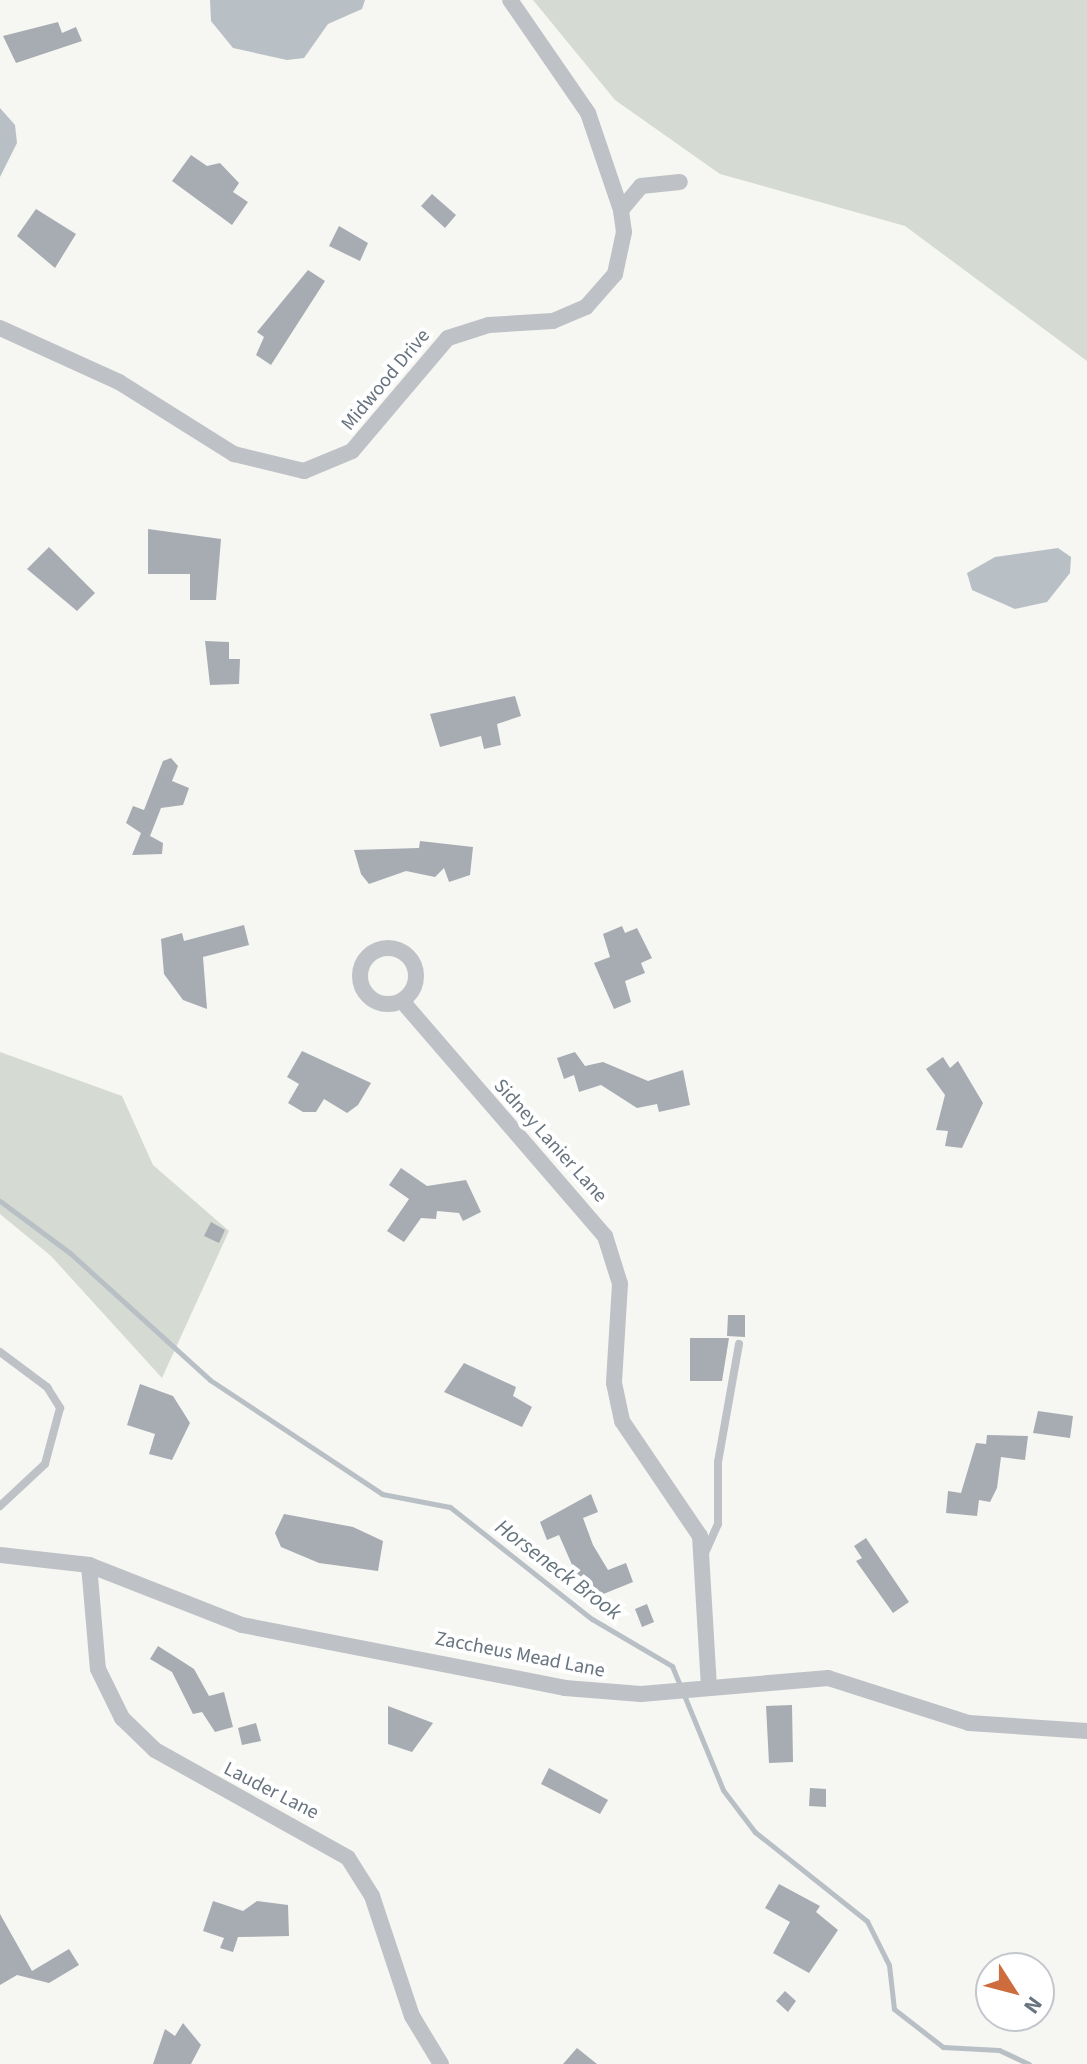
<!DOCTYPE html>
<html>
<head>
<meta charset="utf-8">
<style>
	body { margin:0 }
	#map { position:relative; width:1087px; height:2064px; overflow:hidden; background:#f6f6f3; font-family:"Source Sans 3",sans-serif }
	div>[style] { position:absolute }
	.green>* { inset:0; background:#d5dad3 }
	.water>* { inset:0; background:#b8c0c5 }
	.stream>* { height:5px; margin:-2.5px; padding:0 2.5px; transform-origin:2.5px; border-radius:2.5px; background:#b8c0c5 }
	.building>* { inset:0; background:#a6acb2 }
	.service>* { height:8px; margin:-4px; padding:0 4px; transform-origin:4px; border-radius:4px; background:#bec1c5 }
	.minor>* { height:16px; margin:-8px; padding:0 8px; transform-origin:8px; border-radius:8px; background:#bec1c5 }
	.minor>.ring { margin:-8px; padding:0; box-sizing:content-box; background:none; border:16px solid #bec1c5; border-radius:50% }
	span { translate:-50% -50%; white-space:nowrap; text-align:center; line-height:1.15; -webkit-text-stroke:8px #fff; paint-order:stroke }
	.street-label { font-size:20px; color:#697481 }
	.water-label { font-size:22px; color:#65747d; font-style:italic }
	.north { position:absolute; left:975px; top:1952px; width:80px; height:80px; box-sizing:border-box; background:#fff; border:2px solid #c3c7cd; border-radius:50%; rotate:126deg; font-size:22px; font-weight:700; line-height:32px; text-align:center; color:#697481 }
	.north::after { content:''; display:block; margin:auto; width:28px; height:36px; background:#cd6c3c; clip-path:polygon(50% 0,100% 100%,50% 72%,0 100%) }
</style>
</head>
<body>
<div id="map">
	<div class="green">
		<div style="clip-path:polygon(533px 0,1087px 0,1087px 361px,905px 226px,720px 174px,615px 100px)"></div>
		<div style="clip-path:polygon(0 1052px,122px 1096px,153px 1165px,229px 1231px,162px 1378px,51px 1256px,0 1214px)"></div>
	</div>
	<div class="water">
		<div style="clip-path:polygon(210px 0,365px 0,362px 9px,328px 24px,304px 58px,287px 60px,233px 48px,211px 21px)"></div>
		<div style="clip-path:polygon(0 108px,15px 125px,17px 143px,0 177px)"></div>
		<div style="clip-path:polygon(1058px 548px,1071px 557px,1070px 573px,1047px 602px,1015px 609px,972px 590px,967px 573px,995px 557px)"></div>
	</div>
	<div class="stream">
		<div style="left:0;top:1201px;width:87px;rotate:36.6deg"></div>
		<div style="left:70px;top:1253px;width:189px;rotate:42.2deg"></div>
		<div style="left:210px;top:1380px;width:206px;rotate:33.5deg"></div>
		<div style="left:382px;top:1494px;width:69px;rotate:10.8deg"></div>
		<div style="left:450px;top:1507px;width:181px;rotate:38.3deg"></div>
		<div style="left:592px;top:1619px;width:93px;rotate:30.4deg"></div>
		<div style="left:672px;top:1666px;width:134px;rotate:67.6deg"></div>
		<div style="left:723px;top:1790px;width:53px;rotate:52.7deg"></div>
		<div style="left:755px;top:1832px;width:143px;rotate:38.5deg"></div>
		<div style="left:867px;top:1921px;width:49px;rotate:63.4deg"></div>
		<div style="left:889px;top:1965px;width:44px;rotate:83.5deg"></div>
		<div style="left:894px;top:2009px;width:62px;rotate:37.8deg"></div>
		<div style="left:943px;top:2047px;width:56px;rotate:3.1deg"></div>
		<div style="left:999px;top:2050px;width:33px;rotate:25deg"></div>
	</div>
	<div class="building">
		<div style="clip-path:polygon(58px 22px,62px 33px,76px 27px,82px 41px,16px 63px,3px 36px)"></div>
		<div style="clip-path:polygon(191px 155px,207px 166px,220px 163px,239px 183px,233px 192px,248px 202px,232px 225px,172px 181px)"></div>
		<div style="clip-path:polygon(432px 194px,456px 215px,445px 228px,421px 206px)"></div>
		<div style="clip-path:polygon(36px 209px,76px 234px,55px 268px,17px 236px)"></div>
		<div style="clip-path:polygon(339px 226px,368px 243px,360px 261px,329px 246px)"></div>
		<div style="clip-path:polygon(308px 270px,325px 281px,271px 365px,256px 355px,264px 337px,257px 332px)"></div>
		<div style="clip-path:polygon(148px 529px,221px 539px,216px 600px,190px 600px,190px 574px,148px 574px)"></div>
		<div style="clip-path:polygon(49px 547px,95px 593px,77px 611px,27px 569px)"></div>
		<div style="clip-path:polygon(205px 641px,229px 642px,229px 659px,240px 659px,239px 684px,210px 685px)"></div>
		<div style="clip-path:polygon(515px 696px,521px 716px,497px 724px,501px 745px,484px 749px,481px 736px,440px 747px,430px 714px)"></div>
		<div style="clip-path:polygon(171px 758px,178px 766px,172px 781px,189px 788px,183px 805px,161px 808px,150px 836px,163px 843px,162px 854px,132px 855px,141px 833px,126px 823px,133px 806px,144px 810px,163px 761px)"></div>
		<div style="clip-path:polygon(420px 841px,473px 847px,470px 875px,449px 882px,444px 868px,435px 877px,406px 871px,369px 884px,361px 874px,354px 850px,419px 848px)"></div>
		<div style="clip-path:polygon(244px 925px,249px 945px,203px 957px,207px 1009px,183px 1000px,164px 974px,161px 939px,182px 933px,184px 941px)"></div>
		<div style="clip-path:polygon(622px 926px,625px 933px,637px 928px,652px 958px,641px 963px,645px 973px,625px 981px,631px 1002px,614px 1009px,594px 963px,610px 957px,603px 934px)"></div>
		<div style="clip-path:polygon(302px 1051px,371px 1083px,358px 1105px,347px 1113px,324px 1099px,316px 1112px,303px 1112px,288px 1103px,299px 1084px,287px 1077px)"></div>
		<div style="clip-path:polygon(575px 1052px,585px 1066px,603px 1062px,648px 1081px,683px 1070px,690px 1105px,659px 1112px,657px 1104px,637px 1108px,601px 1085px,579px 1092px,574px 1075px,564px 1079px,557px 1058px)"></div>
		<div style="clip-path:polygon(943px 1057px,950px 1068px,958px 1061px,983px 1103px,962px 1148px,945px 1146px,948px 1131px,936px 1130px,945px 1095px,926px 1069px)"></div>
		<div style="clip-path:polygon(401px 1168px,427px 1186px,466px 1180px,481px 1212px,463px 1221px,459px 1213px,437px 1211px,436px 1219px,421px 1218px,404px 1242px,387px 1231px,409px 1199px,389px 1185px)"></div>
		<div style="clip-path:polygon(211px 1222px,225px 1230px,219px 1243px,204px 1236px)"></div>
		<div style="clip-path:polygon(728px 1315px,745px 1315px,745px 1337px,727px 1336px)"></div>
		<div style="clip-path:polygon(690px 1338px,729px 1338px,722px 1381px,690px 1381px)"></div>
		<div style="clip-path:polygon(464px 1363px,516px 1387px,513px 1396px,532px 1407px,522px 1427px,444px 1392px)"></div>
		<div style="clip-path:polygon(140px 1384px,173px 1396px,190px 1423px,172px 1460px,149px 1454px,155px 1434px,127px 1425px)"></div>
		<div style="clip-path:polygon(1038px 1411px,1073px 1416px,1070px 1438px,1033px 1433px)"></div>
		<div style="clip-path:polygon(987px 1435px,1028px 1436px,1025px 1460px,1001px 1457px,997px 1488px,990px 1502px,979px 1500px,977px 1516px,946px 1513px,948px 1491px,961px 1493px,976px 1443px,986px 1444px)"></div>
		<div style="clip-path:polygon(591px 1494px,598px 1512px,583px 1518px,593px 1545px,608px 1570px,626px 1563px,633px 1582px,596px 1597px,592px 1586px,583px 1590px,559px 1535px,547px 1540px,540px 1522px)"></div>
		<div style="clip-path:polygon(284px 1514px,353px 1527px,383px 1541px,378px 1571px,319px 1563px,281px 1547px,275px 1533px)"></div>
		<div style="clip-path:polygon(866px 1538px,909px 1602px,893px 1613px,856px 1561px,862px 1558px,854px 1546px)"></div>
		<div style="clip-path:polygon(647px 1604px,654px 1622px,642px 1627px,635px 1609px)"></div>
		<div style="clip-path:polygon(158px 1646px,194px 1669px,209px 1696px,224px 1692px,233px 1727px,215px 1732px,202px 1712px,193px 1714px,172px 1672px,150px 1659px)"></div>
		<div style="clip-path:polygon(792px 1705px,793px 1762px,769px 1763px,766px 1706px)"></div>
		<div style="clip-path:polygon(388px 1706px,433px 1723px,412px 1752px,388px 1744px)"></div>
		<div style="clip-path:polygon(256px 1723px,261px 1741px,242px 1745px,238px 1728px)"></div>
		<div style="clip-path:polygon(549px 1768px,608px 1800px,600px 1814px,541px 1784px)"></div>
		<div style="clip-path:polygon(810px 1788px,826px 1789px,826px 1807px,809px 1806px)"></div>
		<div style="clip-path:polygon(779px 1884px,820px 1906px,816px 1912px,838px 1930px,809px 1973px,773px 1953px,790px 1922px,765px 1908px)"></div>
		<div style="clip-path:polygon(213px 1901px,243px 1911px,257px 1901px,288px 1905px,289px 1936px,238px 1937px,233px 1952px,220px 1948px,224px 1938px,203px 1931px)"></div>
		<div style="clip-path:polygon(0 1914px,32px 1971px,69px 1949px,79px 1965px,49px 1983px,17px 1975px,0 1985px)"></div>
		<div style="clip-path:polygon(785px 1991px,796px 2001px,788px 2012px,776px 2001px)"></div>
		<div style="clip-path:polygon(183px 2023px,201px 2045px,191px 2064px,153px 2064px,165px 2029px,175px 2036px)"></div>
		<div style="clip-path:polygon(577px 2048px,597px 2064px,563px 2064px)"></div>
	</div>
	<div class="service">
		<div style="left:0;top:1352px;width:59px;rotate:36.7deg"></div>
		<div style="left:47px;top:1387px;width:25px;rotate:58deg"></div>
		<div style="left:60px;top:1408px;width:58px;rotate:105deg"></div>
		<div style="left:45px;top:1464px;width:62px;rotate:137deg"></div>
		<div style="left:705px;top:1553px;width:32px;rotate:-66deg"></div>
		<div style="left:718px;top:1524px;width:62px;rotate:-90deg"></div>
		<div style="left:718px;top:1462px;width:120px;rotate:-79.9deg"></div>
	</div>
	<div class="minor">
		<div style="left:621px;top:210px;width:31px;rotate:-50deg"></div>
		<div style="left:641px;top:186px;width:39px;rotate:-6deg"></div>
		<div style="left:0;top:328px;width:131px;rotate:24.4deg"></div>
		<div style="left:119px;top:382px;width:136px;rotate:32.1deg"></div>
		<div style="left:234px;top:454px;width:72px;rotate:13.7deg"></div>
		<div style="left:304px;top:471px;width:52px;rotate:-22.6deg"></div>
		<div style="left:352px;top:451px;width:148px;rotate:-49.7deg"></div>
		<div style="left:448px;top:338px;width:43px;rotate:-17.6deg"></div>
		<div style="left:489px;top:325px;width:64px;rotate:-3.6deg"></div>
		<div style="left:553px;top:321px;width:36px;rotate:-23deg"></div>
		<div style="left:586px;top:307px;width:44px;rotate:-48.7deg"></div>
		<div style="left:615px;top:274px;width:43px;rotate:-77.9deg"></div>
		<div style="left:624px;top:232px;width:22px;rotate:-98deg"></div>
		<div style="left:621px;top:210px;width:102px;rotate:-108.8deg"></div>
		<div style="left:588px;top:113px;width:137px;rotate:-124.6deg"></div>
		<div class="ring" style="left:360px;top:948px;width:40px;height:40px"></div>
		<div style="left:402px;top:1001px;width:311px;rotate:49.2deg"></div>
		<div style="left:605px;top:1236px;width:50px;rotate:72.6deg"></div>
		<div style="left:620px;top:1284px;width:99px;rotate:93.5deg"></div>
		<div style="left:614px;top:1383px;width:39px;rotate:78deg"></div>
		<div style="left:622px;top:1421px;width:139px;rotate:55.9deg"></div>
		<div style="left:700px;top:1536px;width:152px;rotate:86.6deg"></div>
		<div style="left:0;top:1555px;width:90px;rotate:6.4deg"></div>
		<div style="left:89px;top:1565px;width:164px;rotate:21.4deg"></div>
		<div style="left:242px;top:1625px;width:329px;rotate:11deg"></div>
		<div style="left:565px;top:1688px;width:76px;rotate:4.5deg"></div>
		<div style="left:641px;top:1694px;width:188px;rotate:-4.9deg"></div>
		<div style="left:828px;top:1678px;width:148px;rotate:17.7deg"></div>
		<div style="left:969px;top:1723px;width:118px;rotate:3.9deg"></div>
		<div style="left:89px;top:1565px;width:104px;rotate:85.1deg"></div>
		<div style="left:98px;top:1669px;width:55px;rotate:63.9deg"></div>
		<div style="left:122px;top:1718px;width:46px;rotate:44.1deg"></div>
		<div style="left:155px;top:1750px;width:221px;rotate:29.2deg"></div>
		<div style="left:348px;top:1858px;width:45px;rotate:57.7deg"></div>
		<div style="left:372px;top:1896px;width:126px;rotate:71.6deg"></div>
		<div style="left:412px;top:2016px;width:56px;rotate:58.9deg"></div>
	</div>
	<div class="street-label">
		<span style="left:386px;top:380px;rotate:-50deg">Midwood Drive</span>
		<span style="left:550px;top:1141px;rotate:48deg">Sidney Lanier Lane</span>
		<span style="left:520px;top:1655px;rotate:11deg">Zaccheus Mead Lane</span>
		<span style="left:271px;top:1791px;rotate:27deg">Lauder Lane</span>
	</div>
	<div class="water-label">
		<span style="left:558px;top:1570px;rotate:37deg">Horseneck Brook</span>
	</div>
	<div class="north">N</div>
</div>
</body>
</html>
